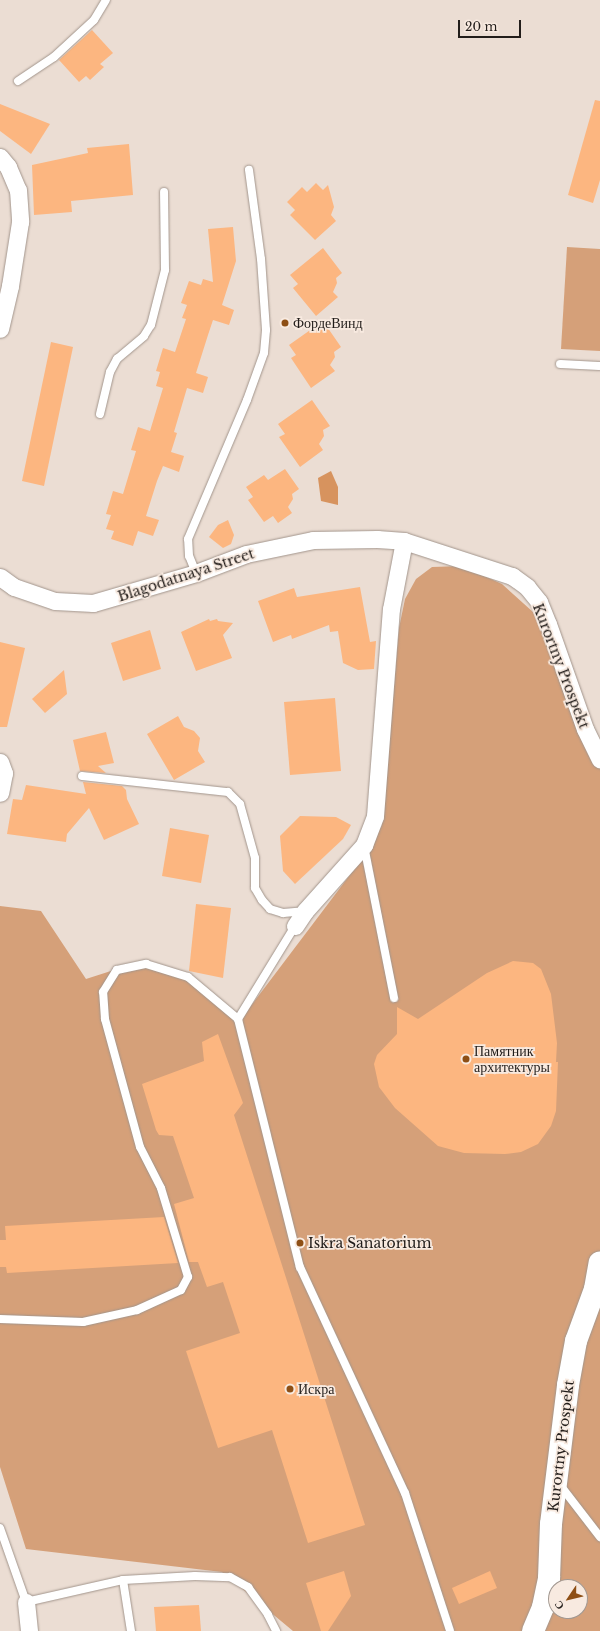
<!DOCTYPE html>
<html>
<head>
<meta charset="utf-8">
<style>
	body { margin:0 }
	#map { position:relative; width:600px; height:1631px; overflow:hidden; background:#ebddd3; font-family:"Libre Baskerville",serif }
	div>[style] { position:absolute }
	.green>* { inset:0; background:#d5a079 }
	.water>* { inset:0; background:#d7935e }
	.building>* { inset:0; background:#fcb680 }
	.roads { filter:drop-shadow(0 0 1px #a2958c) drop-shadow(0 0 1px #a2958c) }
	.lane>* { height:8px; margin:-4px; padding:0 4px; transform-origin:4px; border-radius:4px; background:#fff }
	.street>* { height:17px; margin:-8.5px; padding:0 8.5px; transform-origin:8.5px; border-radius:8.5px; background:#fff }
	.secondary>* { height:22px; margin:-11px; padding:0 11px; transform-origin:11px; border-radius:11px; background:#fff }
	.dots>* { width:11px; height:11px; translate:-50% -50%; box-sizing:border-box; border:2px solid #f8eae0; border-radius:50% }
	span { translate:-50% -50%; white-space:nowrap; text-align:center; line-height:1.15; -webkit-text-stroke:3.5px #f8eae0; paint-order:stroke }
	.poi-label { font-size:14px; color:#221d1a }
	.left { translate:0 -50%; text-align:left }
	.street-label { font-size:14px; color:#221d1a }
	.north { position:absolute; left:548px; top:1579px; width:40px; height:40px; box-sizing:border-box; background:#f8eae0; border:1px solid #a29891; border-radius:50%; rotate:235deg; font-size:11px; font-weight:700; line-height:16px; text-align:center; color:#221d1a }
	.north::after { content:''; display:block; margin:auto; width:14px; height:18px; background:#8e4f15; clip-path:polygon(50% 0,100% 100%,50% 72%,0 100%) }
	.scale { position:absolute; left:458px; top:20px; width:63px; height:18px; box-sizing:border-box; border:2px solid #221d1a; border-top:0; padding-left:5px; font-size:12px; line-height:14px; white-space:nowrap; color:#221d1a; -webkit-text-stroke:3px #f8eae0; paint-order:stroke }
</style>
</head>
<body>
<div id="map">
	<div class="green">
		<div style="clip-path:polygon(567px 247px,600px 249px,600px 351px,561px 349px)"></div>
		<div style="clip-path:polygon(evenodd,462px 566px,502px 584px,533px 612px,600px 765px,600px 1631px,293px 1631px,222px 1572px,26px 1549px,0 1467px,0 906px,41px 911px,86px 979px,145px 960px,185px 974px,241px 1019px,368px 851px,382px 825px,399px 628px,405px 599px,416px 579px,432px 567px,462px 566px,556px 1587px,580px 1587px,580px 1611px,556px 1611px,556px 1587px)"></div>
	</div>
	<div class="water">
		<div style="clip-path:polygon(331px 471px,338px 487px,338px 505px,321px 501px,318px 478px)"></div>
	</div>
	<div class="building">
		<div style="clip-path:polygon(92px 30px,113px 53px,100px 64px,104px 67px,90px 80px,86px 76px,79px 82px,59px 60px)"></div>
		<div style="clip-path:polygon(595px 100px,600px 101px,600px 180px,593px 203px,568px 195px)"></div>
		<div style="clip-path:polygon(0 104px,50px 124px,31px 154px,0 131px)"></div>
		<div style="clip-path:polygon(129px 144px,133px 195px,71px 201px,72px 212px,34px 215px,32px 165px,88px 153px,87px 148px)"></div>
		<div style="clip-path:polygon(316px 183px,323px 190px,328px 185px,334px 207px,331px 215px,336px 221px,315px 240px,290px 215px,295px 210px,287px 202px,302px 187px,307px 192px)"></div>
		<div style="clip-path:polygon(233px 227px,236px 261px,222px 305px,234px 310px,229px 325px,213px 320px,208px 335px,196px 373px,208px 377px,203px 393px,187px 388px,174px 432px,177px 433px,171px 452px,184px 456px,179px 472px,163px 466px,157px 481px,146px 516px,159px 520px,153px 536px,138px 531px,133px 546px,111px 539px,114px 531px,106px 529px,111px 515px,106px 514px,113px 491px,123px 494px,136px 451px,131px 450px,138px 427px,150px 431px,163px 388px,156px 386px,160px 372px,156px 371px,163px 348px,175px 352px,186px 319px,182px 318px,187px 305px,181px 303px,189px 281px,201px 285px,203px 279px,213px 282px,208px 229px)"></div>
		<div style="clip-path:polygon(323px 248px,342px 273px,336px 278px,337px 283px,333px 292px,338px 297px,316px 316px,293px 288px,298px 284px,290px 275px)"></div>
		<div style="clip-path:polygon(323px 321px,341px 347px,334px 352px,335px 357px,330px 365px,335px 371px,311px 388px,291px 358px,296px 355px,289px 345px)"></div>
		<div style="clip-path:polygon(51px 342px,73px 347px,44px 486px,22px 481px)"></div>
		<div style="clip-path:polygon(312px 400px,330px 426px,323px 430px,324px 436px,319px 444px,323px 450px,300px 467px,279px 437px,285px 434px,278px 424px)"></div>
		<div style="clip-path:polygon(285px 469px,299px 489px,292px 494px,293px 499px,288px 507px,292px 513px,278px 523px,273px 516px,264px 522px,248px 500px,253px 497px,246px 487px,264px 475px,268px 480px)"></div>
		<div style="clip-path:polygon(228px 520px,234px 535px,231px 544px,223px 548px,209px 537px,218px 525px)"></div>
		<div style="clip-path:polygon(360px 587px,370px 642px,376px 641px,374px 669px,358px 670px,343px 663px,338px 631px,330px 632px,329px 625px,292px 639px,291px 635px,273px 642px,258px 601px,294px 588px,297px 597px)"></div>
		<div style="clip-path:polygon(209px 619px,210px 621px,217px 619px,218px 621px,233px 623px,223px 635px,232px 658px,196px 671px,181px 632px)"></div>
		<div style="clip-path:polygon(150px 630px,161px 669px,123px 681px,111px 643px)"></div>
		<div style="clip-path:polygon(0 642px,25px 648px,7px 727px,0 727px)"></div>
		<div style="clip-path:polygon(64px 670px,67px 694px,45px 713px,32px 699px)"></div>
		<div style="clip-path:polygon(335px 698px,341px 771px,290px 775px,284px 702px)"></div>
		<div style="clip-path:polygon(178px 716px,184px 727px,194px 731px,200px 738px,198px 751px,205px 762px,174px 780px,147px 734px)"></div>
		<div style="clip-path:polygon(106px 732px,114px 763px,98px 766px,106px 773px,80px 771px,73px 740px)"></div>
		<div style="clip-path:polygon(83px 782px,122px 786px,126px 790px,127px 799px,139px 824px,104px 840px,89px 808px,67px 834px,66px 842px,7px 834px,13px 799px,22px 800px,26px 785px,86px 794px)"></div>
		<div style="clip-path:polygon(300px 816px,336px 817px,351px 825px,343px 839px,295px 884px,283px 871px,280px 836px)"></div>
		<div style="clip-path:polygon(170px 828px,209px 835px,201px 883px,162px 876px)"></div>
		<div style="clip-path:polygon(196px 904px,231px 908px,223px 978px,189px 971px)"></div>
		<div style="clip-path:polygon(513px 961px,533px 963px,541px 969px,551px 994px,557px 1043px,556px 1062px,558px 1062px,556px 1111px,551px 1126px,538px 1144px,521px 1152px,505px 1154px,464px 1153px,438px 1146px,395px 1108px,379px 1087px,374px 1064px,377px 1055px,397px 1034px,397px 1007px,418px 1019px,487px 973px)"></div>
		<div style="clip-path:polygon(218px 1034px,243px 1103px,234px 1115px,365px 1525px,308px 1543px,272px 1430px,218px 1448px,186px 1351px,240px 1333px,223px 1282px,207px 1287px,198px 1262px,189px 1262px,174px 1204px,194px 1198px,173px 1136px,159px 1135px,156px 1130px,142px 1084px,204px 1061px,202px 1042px)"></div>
		<div style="clip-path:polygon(164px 1217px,178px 1263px,7px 1273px,6px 1267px,0 1267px,0 1240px,6px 1240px,5px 1226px)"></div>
		<div style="clip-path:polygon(344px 1571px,351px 1596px,328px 1631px,321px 1631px,306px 1583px)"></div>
		<div style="clip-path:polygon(490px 1571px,497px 1588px,459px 1604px,452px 1588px)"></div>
		<div style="clip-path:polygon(199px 1605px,201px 1631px,156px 1631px,154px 1607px)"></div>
	</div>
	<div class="roads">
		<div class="lane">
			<div style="left:18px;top:81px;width:43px;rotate:-33.7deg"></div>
			<div style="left:54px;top:57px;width:54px;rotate:-42.8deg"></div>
			<div style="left:94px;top:20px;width:23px;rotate:-59deg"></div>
			<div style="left:560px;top:364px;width:40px;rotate:2.9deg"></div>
			<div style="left:100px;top:414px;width:43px;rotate:-76.6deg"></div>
			<div style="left:110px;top:372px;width:15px;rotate:-62deg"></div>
			<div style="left:117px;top:359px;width:35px;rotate:-40deg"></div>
			<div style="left:144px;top:336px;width:13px;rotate:-58deg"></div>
			<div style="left:151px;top:325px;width:57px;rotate:-75.7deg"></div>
			<div style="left:165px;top:270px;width:78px;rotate:-90.7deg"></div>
			<div style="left:196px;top:573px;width:18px;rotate:-112deg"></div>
			<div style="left:189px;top:556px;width:17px;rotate:-93deg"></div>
			<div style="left:188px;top:539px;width:151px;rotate:-67deg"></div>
			<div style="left:247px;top:400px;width:50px;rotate:-70.1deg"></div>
			<div style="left:264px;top:353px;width:23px;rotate:-85deg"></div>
			<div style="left:266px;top:330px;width:71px;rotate:-94deg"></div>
			<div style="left:261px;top:259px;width:90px;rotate:-97.7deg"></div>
			<div style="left:82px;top:776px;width:147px;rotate:6.3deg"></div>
			<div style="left:228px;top:792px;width:17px;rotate:45deg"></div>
			<div style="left:240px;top:804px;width:56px;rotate:74.5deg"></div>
			<div style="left:255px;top:858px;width:30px;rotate:90deg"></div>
			<div style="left:255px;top:888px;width:14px;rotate:60deg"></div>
			<div style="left:262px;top:900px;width:12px;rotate:48deg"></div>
			<div style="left:270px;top:909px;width:14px;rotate:17deg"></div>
			<div style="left:283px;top:913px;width:21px;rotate:-5deg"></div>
			<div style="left:364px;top:846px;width:155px;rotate:78.8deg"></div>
			<div style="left:238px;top:1019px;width:256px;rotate:76deg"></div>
			<div style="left:300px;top:1267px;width:249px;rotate:65.1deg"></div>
			<div style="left:405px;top:1493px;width:145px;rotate:71.9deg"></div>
			<div style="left:0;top:1319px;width:83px;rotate:2.1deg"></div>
			<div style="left:83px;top:1322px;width:55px;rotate:-12.5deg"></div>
			<div style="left:137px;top:1310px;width:48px;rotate:-24.4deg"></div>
			<div style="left:181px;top:1290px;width:15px;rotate:-62deg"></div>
			<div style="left:188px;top:1277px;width:93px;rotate:-106.9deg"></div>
			<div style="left:161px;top:1188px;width:46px;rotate:-117.1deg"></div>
			<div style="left:140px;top:1147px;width:133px;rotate:-105.3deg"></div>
			<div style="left:105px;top:1019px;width:27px;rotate:-94deg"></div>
			<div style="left:103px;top:992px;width:26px;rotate:-58deg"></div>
			<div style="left:117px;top:970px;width:30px;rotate:-12deg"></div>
			<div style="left:146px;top:964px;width:44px;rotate:17.2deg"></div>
			<div style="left:188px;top:977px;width:65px;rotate:40deg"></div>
			<div style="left:238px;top:1019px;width:109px;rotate:-58.5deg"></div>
			<div style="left:560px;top:1485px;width:66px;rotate:52.4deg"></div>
			<div style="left:0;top:1528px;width:78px;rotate:70.6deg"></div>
			<div style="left:26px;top:1602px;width:99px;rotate:-12.8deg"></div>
			<div style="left:123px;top:1580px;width:72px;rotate:-3.2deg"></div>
			<div style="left:195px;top:1576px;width:35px;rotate:2deg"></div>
			<div style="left:230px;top:1577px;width:21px;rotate:29deg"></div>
			<div style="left:248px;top:1587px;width:34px;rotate:54deg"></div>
			<div style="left:268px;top:1615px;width:18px;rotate:63deg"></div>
			<div style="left:123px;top:1580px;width:52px;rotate:81.1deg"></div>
		</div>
		<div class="street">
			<div style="left:0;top:157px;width:13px;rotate:51deg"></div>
			<div style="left:8px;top:167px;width:25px;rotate:67deg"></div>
			<div style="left:18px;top:190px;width:32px;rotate:86deg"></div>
			<div style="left:20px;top:222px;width:65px;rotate:98.9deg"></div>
			<div style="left:10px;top:286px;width:44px;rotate:103.1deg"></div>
			<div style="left:0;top:577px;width:17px;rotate:36deg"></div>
			<div style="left:14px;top:587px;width:43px;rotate:18.9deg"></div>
			<div style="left:55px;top:601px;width:38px;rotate:3deg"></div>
			<div style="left:93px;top:603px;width:107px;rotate:-16.2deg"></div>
			<div style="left:196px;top:573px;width:53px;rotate:-20.8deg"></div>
			<div style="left:246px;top:554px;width:68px;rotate:-11.8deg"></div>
			<div style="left:313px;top:540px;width:64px;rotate:-0.9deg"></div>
			<div style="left:377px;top:539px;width:27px;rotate:4deg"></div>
			<div style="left:404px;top:541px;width:114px;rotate:18deg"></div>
			<div style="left:512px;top:576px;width:19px;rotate:36deg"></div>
			<div style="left:527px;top:587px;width:19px;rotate:51deg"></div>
			<div style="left:539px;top:602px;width:24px;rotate:68deg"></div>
			<div style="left:548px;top:624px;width:111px;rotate:70.6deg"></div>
			<div style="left:585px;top:729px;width:34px;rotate:64deg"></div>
			<div style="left:0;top:762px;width:12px;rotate:70deg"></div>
			<div style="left:4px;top:773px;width:20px;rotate:101deg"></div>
			<div style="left:295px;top:926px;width:18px;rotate:-56deg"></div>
			<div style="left:305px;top:911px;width:89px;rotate:-48.2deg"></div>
			<div style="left:364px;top:845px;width:31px;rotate:-69deg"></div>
			<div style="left:375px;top:816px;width:208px;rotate:-85.6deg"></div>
			<div style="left:391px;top:609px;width:69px;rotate:-79.2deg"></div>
			<div style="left:26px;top:1602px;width:29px;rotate:84deg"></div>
		</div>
		<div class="secondary">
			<div style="left:533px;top:1631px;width:26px;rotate:-67deg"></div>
			<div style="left:543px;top:1607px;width:30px;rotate:-78deg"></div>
			<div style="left:549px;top:1578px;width:54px;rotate:-87.9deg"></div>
			<div style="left:551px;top:1524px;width:140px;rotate:-83deg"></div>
			<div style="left:568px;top:1385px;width:45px;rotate:-79.7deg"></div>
			<div style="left:576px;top:1341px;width:55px;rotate:-69.9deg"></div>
			<div style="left:595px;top:1289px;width:27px;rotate:-80deg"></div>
		</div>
	</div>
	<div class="dots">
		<div style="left:285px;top:323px;background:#8e4f15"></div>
		<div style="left:466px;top:1059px;background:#8e4f15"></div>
		<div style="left:300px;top:1243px;background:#8e4f15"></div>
		<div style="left:290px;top:1389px;background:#8e4f15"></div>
	</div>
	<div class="poi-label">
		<span class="left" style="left:293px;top:323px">ФордеВинд</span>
		<span class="left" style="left:474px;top:1059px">Памятник<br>архитектуры</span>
		<span class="left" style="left:308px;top:1243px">Iskra Sanatorium</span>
		<span class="left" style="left:298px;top:1389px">Искра</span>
	</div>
	<div class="street-label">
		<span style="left:186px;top:575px;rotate:-18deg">Blagodatnaya Street</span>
		<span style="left:561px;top:666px;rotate:69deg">Kurortny Prospekt</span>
		<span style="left:561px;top:1446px;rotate:-83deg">Kurortny Prospekt</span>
	</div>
	<div class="north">С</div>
	<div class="scale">20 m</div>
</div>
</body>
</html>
